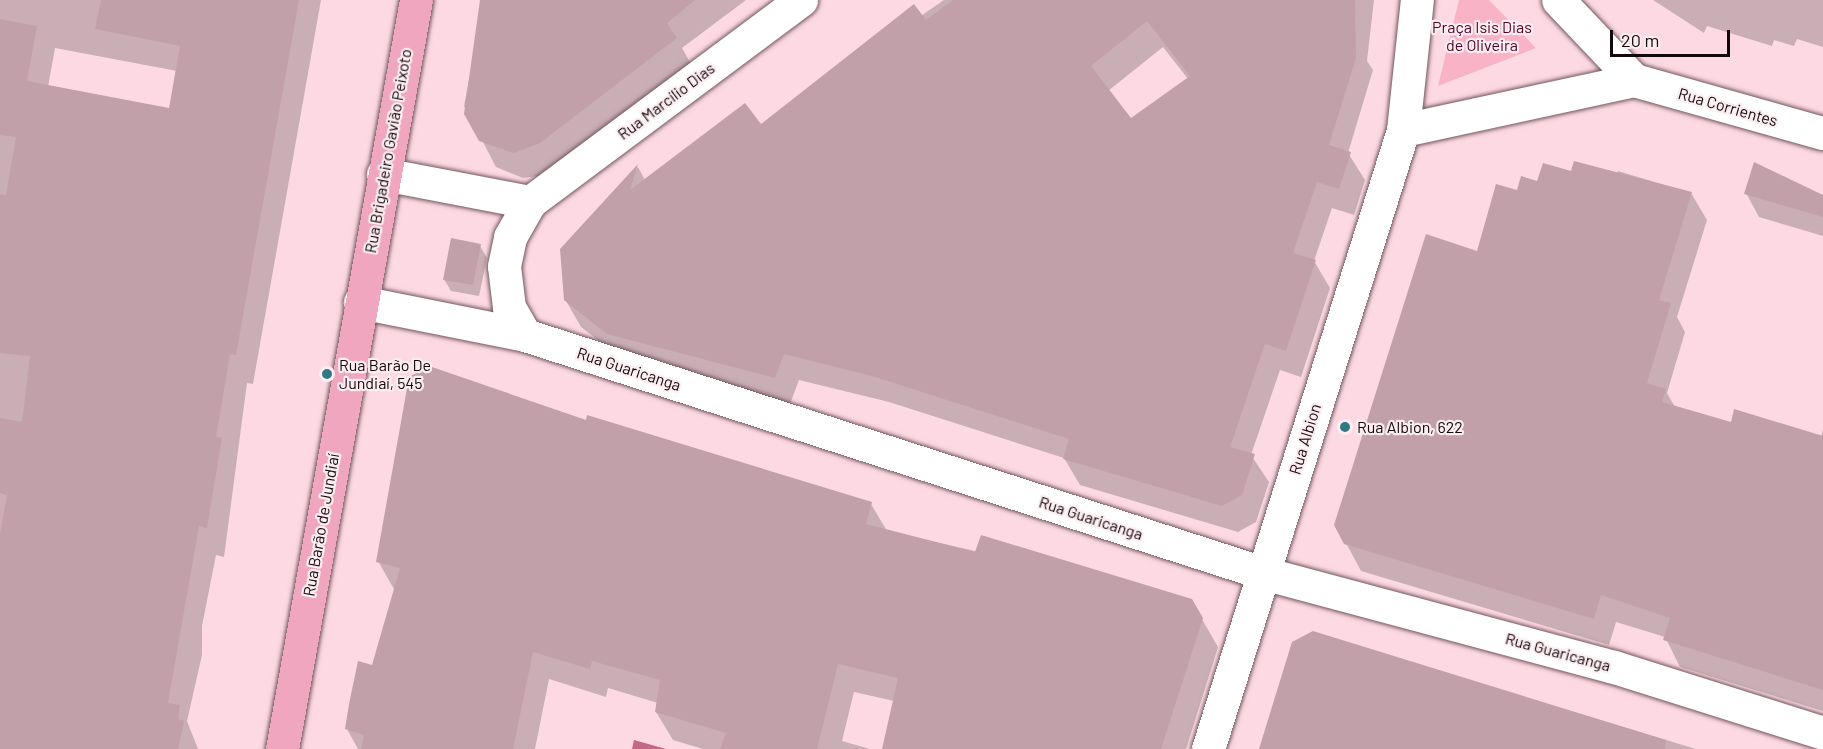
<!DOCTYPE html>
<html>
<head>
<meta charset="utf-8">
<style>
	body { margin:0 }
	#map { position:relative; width:1823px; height:749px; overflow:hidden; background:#fddae3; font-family:Barlow,sans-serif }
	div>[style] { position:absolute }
	.green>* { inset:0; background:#f9b3c7 }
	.water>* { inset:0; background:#c26785 }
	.shadow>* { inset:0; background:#0003 }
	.building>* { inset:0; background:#c1a0a9 }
	.roads { filter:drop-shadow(0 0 2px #72555d) drop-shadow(0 0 2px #72555d) }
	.street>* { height:33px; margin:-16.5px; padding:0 16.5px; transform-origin:16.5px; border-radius:16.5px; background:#fff }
	.primary>* { height:33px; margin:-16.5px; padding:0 16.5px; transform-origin:16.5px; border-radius:16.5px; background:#f1a6c0 }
	.dots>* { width:16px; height:16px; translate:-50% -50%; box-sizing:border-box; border:3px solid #fcedf1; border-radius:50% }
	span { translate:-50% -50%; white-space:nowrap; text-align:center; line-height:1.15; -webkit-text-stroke:4.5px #fcedf1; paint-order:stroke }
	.park-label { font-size:16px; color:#540027 }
	.street-label { font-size:16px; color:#13080b }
	.poi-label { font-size:16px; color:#13080b }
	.left { translate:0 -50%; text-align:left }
	.scale { position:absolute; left:1610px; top:30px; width:120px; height:27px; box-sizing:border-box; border:3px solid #13080b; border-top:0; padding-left:8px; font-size:18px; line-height:21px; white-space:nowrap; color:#13080b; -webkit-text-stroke:4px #fcedf1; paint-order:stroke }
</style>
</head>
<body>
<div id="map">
	<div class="green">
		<div style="clip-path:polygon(1459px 0,1489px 0,1536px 48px,1438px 86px)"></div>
	</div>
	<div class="water">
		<div style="clip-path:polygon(634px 740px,666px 749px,632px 749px)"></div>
	</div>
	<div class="shadow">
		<div style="clip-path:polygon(evenodd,0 0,321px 0,253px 384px,247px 383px,224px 557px,216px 555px,202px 626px,202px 655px,187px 721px,198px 749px,0 749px,0 0,55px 48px,177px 71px,170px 109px,48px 87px,55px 48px)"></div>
		<div style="clip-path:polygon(484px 0,746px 0,682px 48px,691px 64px,546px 175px,523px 178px,496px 167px,464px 106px)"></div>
		<div style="clip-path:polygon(evenodd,944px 0,1374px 0,1367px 61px,1373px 70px,1348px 153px,1365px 180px,1354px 215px,1332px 208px,1314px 261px,1330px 288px,1301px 377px,1280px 370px,1251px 455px,1269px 482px,1256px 522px,1238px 532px,1080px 485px,1064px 458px,889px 402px,799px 380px,790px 404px,624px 360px,581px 327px,565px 299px,562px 249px,638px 167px,645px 180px,760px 126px,944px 0,1163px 47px,1188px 79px,1130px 120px,1108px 91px,1163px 47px)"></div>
		<div style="clip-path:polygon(1653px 0,1823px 0,1823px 47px,1797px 39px,1794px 46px,1774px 40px,1772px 46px,1707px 26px,1704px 33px)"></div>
		<div style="clip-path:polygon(1618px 171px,1691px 193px,1707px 220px,1677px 317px,1685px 332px,1667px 393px,1675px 407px,1732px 424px,1821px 437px,1823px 430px,1823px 711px,1680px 667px,1665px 637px,1616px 622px,1609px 645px,1361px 571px,1346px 543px,1478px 253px,1518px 192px,1572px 173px,1617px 175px)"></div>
		<div style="clip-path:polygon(1746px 193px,1823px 197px,1823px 236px,1759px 217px)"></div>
		<div style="clip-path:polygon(480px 246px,487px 258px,479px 296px,451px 291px,444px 279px)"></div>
		<div style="clip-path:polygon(587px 422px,871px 504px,887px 531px,1191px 600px,1218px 647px,1186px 749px,883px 749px,894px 701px,854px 692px,842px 741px,870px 749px,703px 749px,673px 740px,656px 712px,658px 703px,608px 688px,606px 697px,549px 679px,535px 749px,358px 749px,347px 729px,373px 667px,395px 591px,378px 561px)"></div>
		<div style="clip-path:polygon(1313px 633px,1696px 749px,1261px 749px)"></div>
	</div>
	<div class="building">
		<div style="clip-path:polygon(101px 0,299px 0,236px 355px,230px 354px,216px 437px,222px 438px,207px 528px,199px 526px,168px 703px,180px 705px,178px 719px,184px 721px,178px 749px,0 749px,0 534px,7px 495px,0 493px,0 418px,22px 422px,30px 356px,0 353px,0 194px,6px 195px,16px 137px,0 135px,0 19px,37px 26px,27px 81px,169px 108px,180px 46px,95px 29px)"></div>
		<div style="clip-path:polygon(480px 0,695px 0,667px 23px,677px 38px,540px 143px,514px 153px,479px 141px,464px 114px)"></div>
		<div style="clip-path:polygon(evenodd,953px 0,1355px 0,1356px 58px,1329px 145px,1351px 152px,1339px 189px,1317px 182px,1293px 253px,1316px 260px,1286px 351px,1265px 344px,1230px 447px,1255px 454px,1242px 495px,1222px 506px,1063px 459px,1069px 439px,872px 376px,784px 354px,775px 378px,607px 334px,564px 300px,560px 249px,638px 164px,630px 190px,745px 103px,761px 124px,914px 4px,926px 20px,953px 0,1147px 21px,1190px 76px,1131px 118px,1091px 66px,1147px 21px)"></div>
		<div style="clip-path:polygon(1574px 161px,1692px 192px,1659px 300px,1671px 303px,1647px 383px,1666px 389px,1662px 402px,1731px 422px,1734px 409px,1823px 436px,1823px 690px,1663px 640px,1670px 618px,1601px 595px,1594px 619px,1344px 544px,1334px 525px,1426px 234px,1477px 251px,1496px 184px,1517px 190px,1521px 176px,1537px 181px,1543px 163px,1571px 171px)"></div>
		<div style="clip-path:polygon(1754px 162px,1823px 195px,1823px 217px,1744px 194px)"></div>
		<div style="clip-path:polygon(451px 238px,481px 244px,473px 285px,443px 280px)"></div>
		<div style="clip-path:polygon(429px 366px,586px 420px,587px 415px,872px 502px,866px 524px,975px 552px,981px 535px,1192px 599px,1203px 618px,1161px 749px,882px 749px,898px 678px,838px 664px,817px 749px,720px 749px,726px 733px,655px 712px,660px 680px,592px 661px,590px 669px,533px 652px,513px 749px,361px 749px,364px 735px,345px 729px,349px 704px,358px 661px,372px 665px,400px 568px,376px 562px,409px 377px)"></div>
		<div style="clip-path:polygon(1313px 631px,1666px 740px,1665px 749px,1259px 749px,1292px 642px)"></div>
	</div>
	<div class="roads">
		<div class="street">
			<div style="left:1634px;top:80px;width:196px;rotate:15.7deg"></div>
			<div style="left:1403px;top:130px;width:236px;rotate:-12.2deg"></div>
			<div style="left:1634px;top:80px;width:110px;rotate:-133.5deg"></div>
			<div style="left:383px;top:174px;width:150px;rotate:10.8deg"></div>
			<div style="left:360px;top:302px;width:168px;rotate:11.3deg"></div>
			<div style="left:525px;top:335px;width:775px;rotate:17.87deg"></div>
			<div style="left:1263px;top:573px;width:363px;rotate:15deg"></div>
			<div style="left:1614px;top:667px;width:219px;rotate:17.5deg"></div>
			<div style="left:525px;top:335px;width:32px;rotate:-120deg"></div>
			<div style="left:509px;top:307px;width:41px;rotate:-97deg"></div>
			<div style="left:504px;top:266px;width:30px;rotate:-78deg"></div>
			<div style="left:510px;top:237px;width:40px;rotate:-60.3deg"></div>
			<div style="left:530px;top:202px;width:338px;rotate:-36.7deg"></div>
			<div style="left:1208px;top:749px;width:649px;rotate:-72.51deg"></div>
			<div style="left:1403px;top:130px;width:131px;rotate:-83.9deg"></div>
		</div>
		<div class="primary">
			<div style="left:282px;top:749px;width:761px;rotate:-79.86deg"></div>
		</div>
	</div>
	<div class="dots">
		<div style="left:327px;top:374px;background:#327884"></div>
		<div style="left:1345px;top:427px;background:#327884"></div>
	</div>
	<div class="park-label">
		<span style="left:1482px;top:36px">Praça Isis Dias<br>de Oliveira</span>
	</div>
	<div class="street-label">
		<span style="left:666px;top:101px;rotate:-37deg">Rua Marcílio Dias</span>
		<span style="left:1728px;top:107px;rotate:16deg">Rua Corrientes</span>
		<span style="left:388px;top:151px;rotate:-80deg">Rua Brigadeiro Gavião Peixoto</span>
		<span style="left:629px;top:369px;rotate:18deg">Rua Guaricanga</span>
		<span style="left:1305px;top:439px;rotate:-73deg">Rua Albion</span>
		<span style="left:1091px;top:518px;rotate:18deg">Rua Guaricanga</span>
		<span style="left:321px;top:525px;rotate:-80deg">Rua Barão de Jundiaí</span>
		<span style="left:1558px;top:652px;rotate:15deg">Rua Guaricanga</span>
	</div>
	<div class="poi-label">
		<span class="left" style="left:339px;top:374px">Rua Barão De<br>Jundiaí, 545</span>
		<span class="left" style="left:1357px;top:427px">Rua Albion, 622</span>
	</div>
	<div class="scale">20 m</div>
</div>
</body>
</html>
